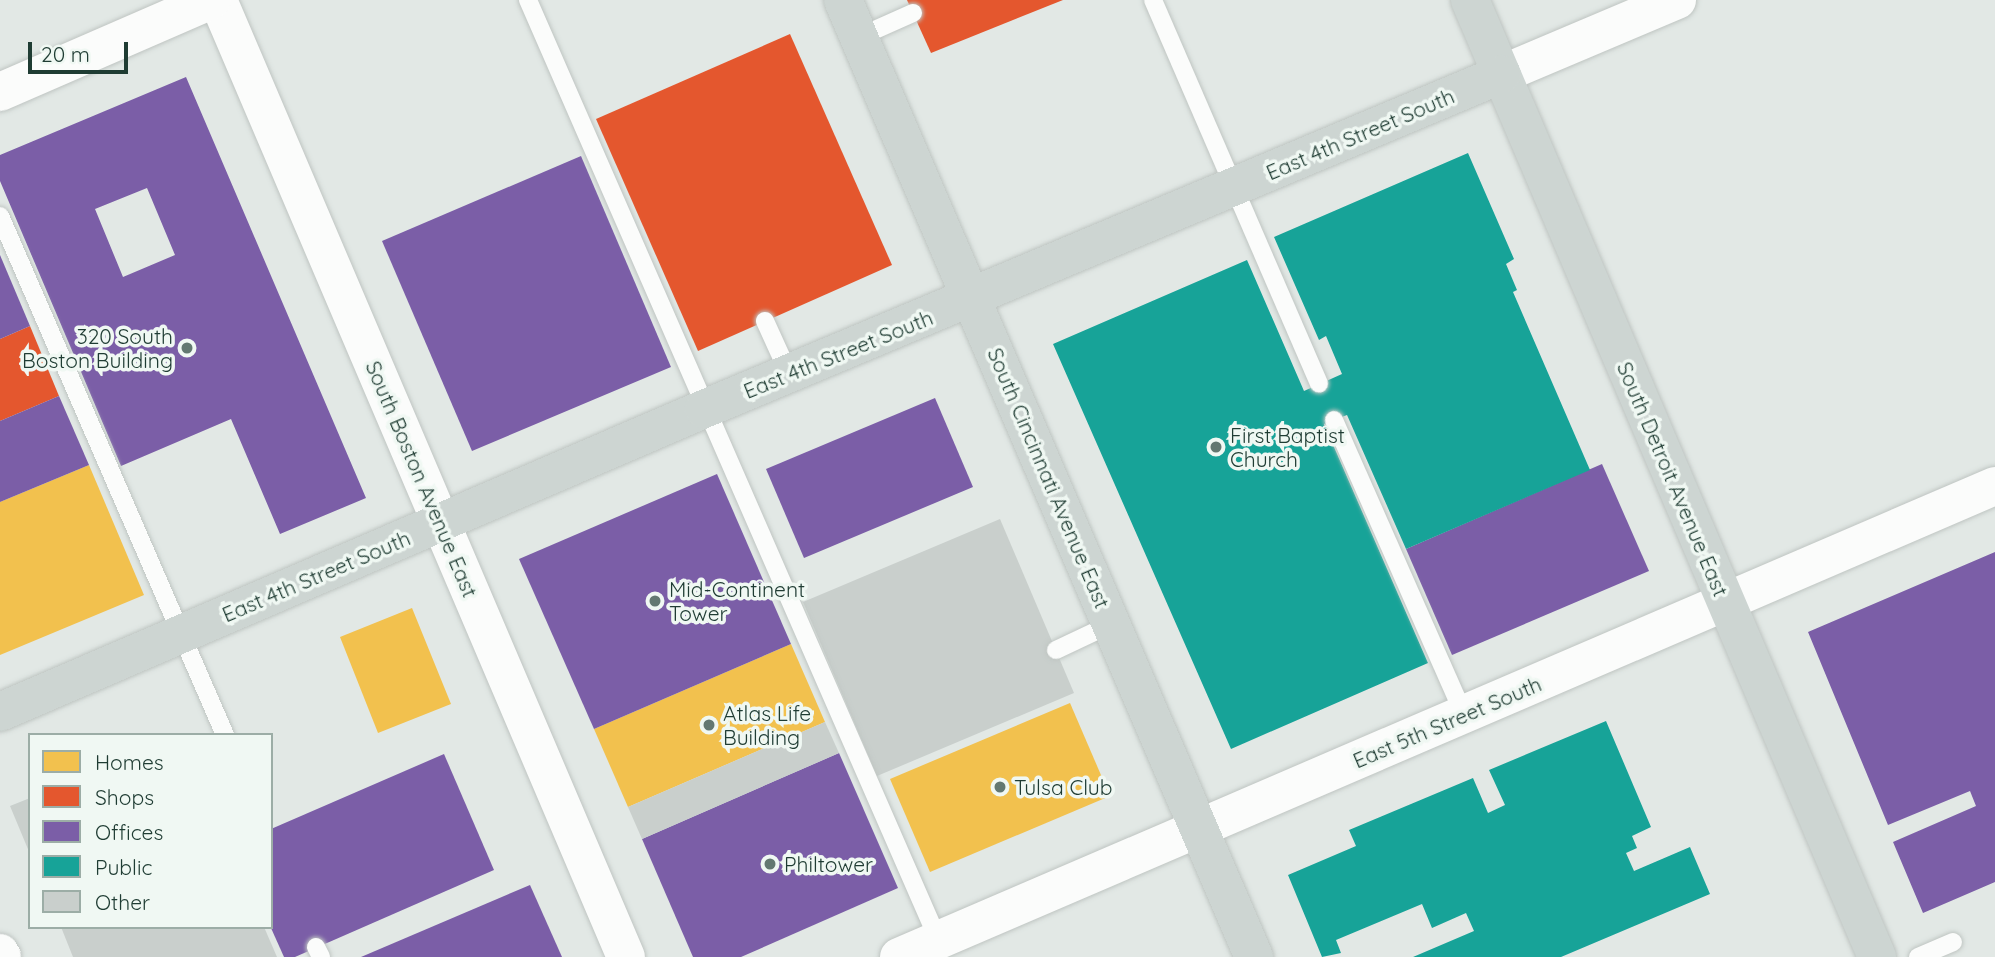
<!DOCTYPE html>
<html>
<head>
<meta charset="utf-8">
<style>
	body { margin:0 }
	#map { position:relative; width:1995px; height:957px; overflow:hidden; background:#e2e8e5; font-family:Quicksand,sans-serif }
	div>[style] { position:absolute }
	.homes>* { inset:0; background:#f2c14e }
	.shops>* { inset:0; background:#e4572e }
	.offices>* { inset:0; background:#7b5ea7 }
	.public>* { inset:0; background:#17a398 }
	.building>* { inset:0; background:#c9cfcc }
	.roads { filter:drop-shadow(0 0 2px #bfc5c2) drop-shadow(0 0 2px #bfc5c2) }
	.service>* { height:18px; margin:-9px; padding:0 9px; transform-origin:9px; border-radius:9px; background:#fbfcfb }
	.tertiary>* { height:38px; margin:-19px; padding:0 19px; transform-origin:19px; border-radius:19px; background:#fbfcfb }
	.primary>* { height:38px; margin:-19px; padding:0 19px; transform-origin:19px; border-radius:19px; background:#cdd5d2 }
	.dots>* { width:19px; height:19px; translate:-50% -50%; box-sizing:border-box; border:4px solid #f0f8f3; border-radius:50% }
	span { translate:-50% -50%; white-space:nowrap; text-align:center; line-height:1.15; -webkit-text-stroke:7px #f0f8f3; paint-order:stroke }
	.street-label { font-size:21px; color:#1f3c33 }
	.poi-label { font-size:21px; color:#1f3c33 }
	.right { translate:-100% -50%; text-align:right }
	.left { translate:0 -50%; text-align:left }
	.legend { position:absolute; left:28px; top:733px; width:245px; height:196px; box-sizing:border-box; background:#f0f8f3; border:2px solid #9cada6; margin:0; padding:9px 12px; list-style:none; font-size:21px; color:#1f3c33 }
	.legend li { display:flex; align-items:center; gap:14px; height:35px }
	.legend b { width:35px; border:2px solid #9cada6 }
	.scale { position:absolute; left:28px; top:42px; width:100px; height:32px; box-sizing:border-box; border:4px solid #1f3c33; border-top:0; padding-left:9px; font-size:21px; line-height:24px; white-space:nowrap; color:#1f3c33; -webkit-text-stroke:5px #f0f8f3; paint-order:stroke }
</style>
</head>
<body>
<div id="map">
	<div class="homes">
		<div style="clip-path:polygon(89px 465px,144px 595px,0 655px,0 502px)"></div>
		<div style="clip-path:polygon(412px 608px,451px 704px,378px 733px,340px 637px)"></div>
		<div style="clip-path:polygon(791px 644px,825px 722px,628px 807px,594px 729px)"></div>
		<div style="clip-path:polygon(1070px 703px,1110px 796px,930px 872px,890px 779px)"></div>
	</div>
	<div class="shops">
		<div style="clip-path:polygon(907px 0,1063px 0,931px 53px)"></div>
		<div style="clip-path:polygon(790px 34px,892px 265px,698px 351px,596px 119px)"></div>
		<div style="clip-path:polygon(30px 326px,59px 396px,0 421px,0 339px)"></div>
	</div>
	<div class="offices">
		<div style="clip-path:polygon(evenodd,186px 77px,366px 498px,280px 534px,231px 419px,121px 466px,0 181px,0 155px,186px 77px,147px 188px,175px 255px,123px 277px,95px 209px,147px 188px)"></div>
		<div style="clip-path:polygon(581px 156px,671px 367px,472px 451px,382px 241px)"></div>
		<div style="clip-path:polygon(0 255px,30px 326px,0 339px)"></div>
		<div style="clip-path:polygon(59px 396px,89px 465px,0 502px,0 421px)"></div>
		<div style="clip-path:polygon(935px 398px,973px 487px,804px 558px,766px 469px)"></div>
		<div style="clip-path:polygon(1602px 464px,1649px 571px,1452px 655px,1406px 549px)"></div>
		<div style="clip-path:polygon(717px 474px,791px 644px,594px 729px,519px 559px)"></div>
		<div style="clip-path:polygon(1995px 552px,1995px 882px,1923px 913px,1893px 842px,1976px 806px,1970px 791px,1888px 825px,1808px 632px)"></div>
		<div style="clip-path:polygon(839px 753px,898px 888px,741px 957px,693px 957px,642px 839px)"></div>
		<div style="clip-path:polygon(444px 754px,494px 870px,295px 957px,284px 957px,271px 928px,271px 829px)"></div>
		<div style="clip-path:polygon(530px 885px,562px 957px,361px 957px)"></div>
	</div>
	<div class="public">
		<div style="clip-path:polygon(1468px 153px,1514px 259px,1506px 264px,1517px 290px,1513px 292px,1590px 470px,1406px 549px,1347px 415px,1324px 424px,1428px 663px,1231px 749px,1053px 344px,1247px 260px,1304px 391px,1342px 374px,1326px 336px,1319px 340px,1274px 237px)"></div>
		<div style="clip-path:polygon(1606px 721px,1651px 827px,1632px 836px,1637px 848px,1626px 853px,1634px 871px,1690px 847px,1710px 894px,1561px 957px,1413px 957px,1474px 931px,1466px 913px,1432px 928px,1422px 904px,1336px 940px,1341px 953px,1322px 957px,1288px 875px,1356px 846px,1349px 830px,1473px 778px,1488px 813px,1505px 805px,1489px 770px)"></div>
	</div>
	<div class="building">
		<div style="clip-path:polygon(1000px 519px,1074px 693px,877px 776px,803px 602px)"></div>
		<div style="clip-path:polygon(825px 722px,839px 753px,642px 839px,628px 807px)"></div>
		<div style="clip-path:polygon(30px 798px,30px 854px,10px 806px)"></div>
		<div style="clip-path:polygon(61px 927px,264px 927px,277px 957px,73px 957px)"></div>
	</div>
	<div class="roads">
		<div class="service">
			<div style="left:528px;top:0;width:1030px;rotate:66.42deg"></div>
			<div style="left:1153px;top:0;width:418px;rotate:66.6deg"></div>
			<div style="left:859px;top:37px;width:59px;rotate:-24deg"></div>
			<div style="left:0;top:216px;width:566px;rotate:66.56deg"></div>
			<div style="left:765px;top:321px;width:58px;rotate:65.6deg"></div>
			<div style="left:1334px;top:420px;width:322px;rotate:66.2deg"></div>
			<div style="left:1056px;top:650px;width:61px;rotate:-25.3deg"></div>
			<div style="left:316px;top:947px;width:11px;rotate:63deg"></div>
			<div style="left:1918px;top:957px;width:38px;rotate:-23deg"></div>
		</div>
		<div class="tertiary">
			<div style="left:218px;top:0;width:1040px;rotate:66.91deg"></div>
			<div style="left:1502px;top:74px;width:190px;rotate:-22.9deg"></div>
			<div style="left:0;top:92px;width:231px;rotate:-23.5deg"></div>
			<div style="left:0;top:953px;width:4px;rotate:63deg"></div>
			<div style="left:899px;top:957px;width:1193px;rotate:-23.26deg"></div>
		</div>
		<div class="primary">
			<div style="left:843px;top:0;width:1042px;rotate:66.76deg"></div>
			<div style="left:1470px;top:0;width:1040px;rotate:66.96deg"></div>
			<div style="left:0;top:712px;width:766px;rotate:-23.29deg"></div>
			<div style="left:704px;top:409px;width:865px;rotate:-22.77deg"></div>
		</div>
	</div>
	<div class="dots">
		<div style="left:187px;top:348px;background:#637871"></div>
		<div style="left:1216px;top:447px;background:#637871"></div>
		<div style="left:655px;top:601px;background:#637871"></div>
		<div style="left:709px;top:725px;background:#637871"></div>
		<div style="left:1000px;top:787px;background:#637871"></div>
		<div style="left:770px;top:864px;background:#637871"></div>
	</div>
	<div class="street-label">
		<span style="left:1360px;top:134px;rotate:-23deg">East 4th Street South</span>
		<span style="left:838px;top:354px;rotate:-22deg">East 4th Street South</span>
		<span style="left:1049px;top:478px;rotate:67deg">South Cincinnati Avenue East</span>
		<span style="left:422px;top:479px;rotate:67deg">South Boston Avenue East</span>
		<span style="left:1673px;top:479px;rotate:67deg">South Detroit Avenue East</span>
		<span style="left:316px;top:576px;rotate:-23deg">East 4th Street South</span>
		<span style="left:1447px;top:722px;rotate:-23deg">East 5th Street South</span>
	</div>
	<div class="poi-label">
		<span class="right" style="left:173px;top:348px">320 South<br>Boston Building</span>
		<span class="left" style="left:1230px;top:447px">First Baptist<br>Church</span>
		<span class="left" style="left:669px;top:601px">Mid-Continent<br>Tower</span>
		<span class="left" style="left:723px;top:725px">Atlas Life<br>Building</span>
		<span class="left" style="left:1014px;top:787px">Tulsa Club</span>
		<span class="left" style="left:784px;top:864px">Philtower</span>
	</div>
	<ul class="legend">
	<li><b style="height:19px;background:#f2c14e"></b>Homes</li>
	<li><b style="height:19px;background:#e4572e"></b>Shops</li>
	<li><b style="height:19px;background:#7b5ea7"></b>Offices</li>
	<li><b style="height:19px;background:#17a398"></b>Public</li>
	<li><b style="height:19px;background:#c9cfcc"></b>Other</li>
	</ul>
	<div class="scale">20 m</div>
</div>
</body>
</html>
